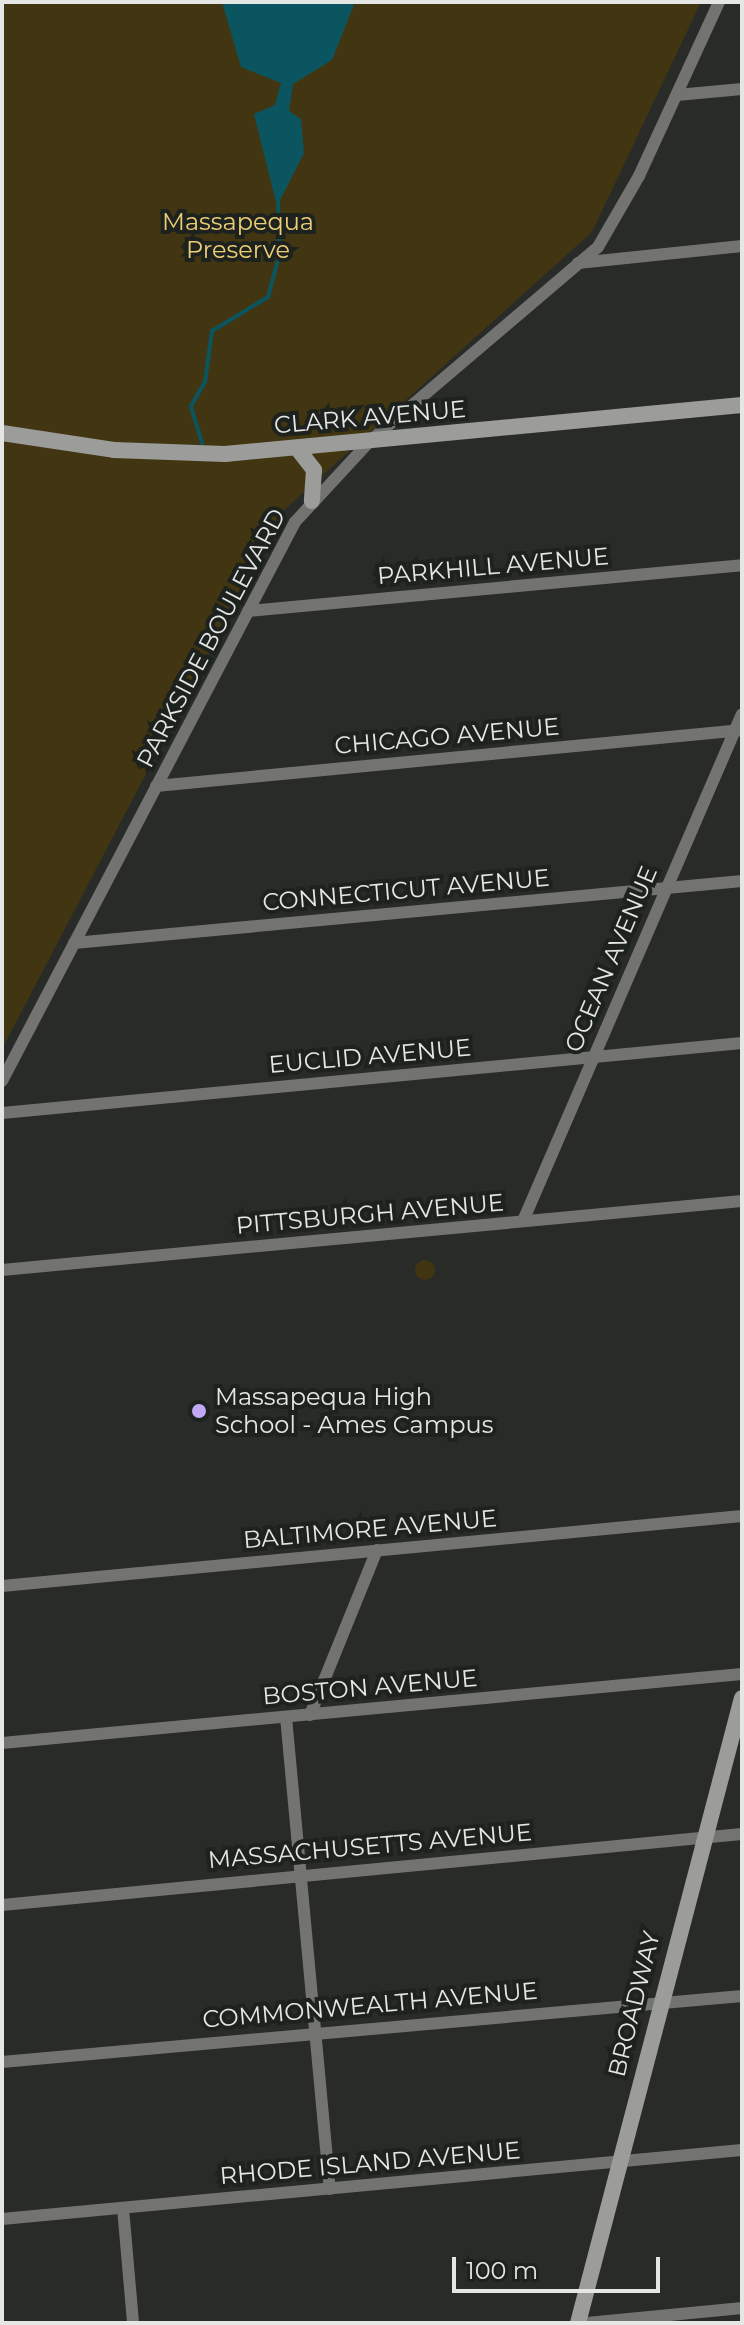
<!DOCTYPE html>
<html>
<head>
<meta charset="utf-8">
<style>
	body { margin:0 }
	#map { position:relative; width:744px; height:2325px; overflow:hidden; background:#282b28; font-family:Montserrat,sans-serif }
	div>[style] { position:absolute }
	.green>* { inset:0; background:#413611 }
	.round { border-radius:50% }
	.water>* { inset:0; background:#0a555f }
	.stream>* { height:4px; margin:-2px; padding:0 2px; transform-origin:2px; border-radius:2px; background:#0a555f }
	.street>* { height:12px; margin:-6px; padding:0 6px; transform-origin:6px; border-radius:6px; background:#737471 }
	.secondary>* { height:16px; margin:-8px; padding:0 8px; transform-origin:8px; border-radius:8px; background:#9c9d9a }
	.dots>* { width:22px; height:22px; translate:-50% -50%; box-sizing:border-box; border:4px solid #1e221f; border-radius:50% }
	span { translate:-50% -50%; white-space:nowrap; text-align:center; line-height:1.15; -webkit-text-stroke:8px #1e221f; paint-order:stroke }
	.park-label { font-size:24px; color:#ebcd73 }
	.street-label { font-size:24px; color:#e5e7e5 }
	.poi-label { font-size:24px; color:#e5e7e5 }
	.left { translate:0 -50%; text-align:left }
	.frame { position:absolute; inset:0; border:4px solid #e5e7e5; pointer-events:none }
	.scale { position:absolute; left:452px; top:2257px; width:208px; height:36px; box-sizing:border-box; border:4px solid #e5e7e5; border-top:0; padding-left:10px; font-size:24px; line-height:28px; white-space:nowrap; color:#e5e7e5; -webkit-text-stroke:6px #1e221f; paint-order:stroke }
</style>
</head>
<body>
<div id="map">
	<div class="green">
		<div style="clip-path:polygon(2px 2px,701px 2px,592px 232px,284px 510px,2px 1049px)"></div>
		<div class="round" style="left:415px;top:1260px;width:20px;height:20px"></div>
	</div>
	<div class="water">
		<div style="clip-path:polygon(222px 2px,355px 2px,332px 60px,293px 84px,289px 111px,301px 119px,304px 153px,277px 206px,254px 114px,275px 105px,281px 83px,241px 67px)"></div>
	</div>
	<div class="stream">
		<div style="left:202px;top:443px;width:39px;rotate:-107deg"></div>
		<div style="left:191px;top:406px;width:28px;rotate:-60deg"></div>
		<div style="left:205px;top:382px;width:51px;rotate:-82.2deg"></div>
		<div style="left:212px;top:331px;width:66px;rotate:-31.3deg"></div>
		<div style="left:268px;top:297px;width:42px;rotate:-75deg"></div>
		<div style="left:279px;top:256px;width:55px;rotate:-91deg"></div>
	</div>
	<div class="street">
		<div style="left:677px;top:95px;width:65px;rotate:-5.3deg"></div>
		<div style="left:578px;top:263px;width:165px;rotate:-5.9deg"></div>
		<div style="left:248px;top:611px;width:496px;rotate:-5.3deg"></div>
		<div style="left:156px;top:786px;width:589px;rotate:-5.46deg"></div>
		<div style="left:74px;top:943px;width:671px;rotate:-5.3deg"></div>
		<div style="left:2px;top:1081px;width:631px;rotate:-62.34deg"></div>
		<div style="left:295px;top:522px;width:110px;rotate:-47.2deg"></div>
		<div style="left:370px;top:441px;width:299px;rotate:-40.4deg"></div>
		<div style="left:598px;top:247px;width:82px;rotate:-60deg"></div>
		<div style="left:639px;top:176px;width:192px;rotate:-65.3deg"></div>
		<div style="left:2px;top:1113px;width:743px;rotate:-5.4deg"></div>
		<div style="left:523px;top:1221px;width:552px;rotate:-66.64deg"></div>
		<div style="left:2px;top:1270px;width:743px;rotate:-5.33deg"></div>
		<div style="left:2px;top:1586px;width:743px;rotate:-5.4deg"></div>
		<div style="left:310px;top:1715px;width:178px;rotate:-67.9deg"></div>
		<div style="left:286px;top:1717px;width:474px;rotate:84.7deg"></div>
		<div style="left:2px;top:1743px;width:743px;rotate:-5.33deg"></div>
		<div style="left:2px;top:1905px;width:743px;rotate:-5.48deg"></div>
		<div style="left:2px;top:2062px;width:743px;rotate:-5.1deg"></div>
		<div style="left:123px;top:2208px;width:115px;rotate:85deg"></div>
		<div style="left:2px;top:2219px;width:743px;rotate:-5.33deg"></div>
		<div style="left:587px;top:2323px;width:156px;rotate:-5.5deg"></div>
	</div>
	<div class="secondary">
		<div style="left:2px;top:433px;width:113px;rotate:8.6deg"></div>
		<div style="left:114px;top:450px;width:111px;rotate:2.1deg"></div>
		<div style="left:225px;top:454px;width:519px;rotate:-5.41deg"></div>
		<div style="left:297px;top:448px;width:28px;rotate:52deg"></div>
		<div style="left:314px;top:470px;width:31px;rotate:94deg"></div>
		<div style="left:578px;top:2323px;width:646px;rotate:-75.3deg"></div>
	</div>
	<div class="dots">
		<div style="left:199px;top:1411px;background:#c1a8f3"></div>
	</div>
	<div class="park-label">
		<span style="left:238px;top:236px">Massapequa<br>Preserve</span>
	</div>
	<div class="street-label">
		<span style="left:370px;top:417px;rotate:-5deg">CLARK AVENUE</span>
		<span style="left:493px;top:566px;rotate:-5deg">PARKHILL AVENUE</span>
		<span style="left:211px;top:638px;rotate:-62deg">PARKSIDE BOULEVARD</span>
		<span style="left:447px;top:736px;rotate:-5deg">CHICAGO AVENUE</span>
		<span style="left:406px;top:890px;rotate:-5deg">CONNECTICUT AVENUE</span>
		<span style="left:611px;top:959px;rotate:-67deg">OCEAN AVENUE</span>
		<span style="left:370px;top:1056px;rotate:-5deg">EUCLID AVENUE</span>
		<span style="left:370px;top:1214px;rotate:-5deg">PITTSBURGH AVENUE</span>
		<span style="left:370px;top:1529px;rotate:-5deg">BALTIMORE AVENUE</span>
		<span style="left:370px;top:1687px;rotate:-5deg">BOSTON AVENUE</span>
		<span style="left:370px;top:1846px;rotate:-5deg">MASSACHUSETTS AVENUE</span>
		<span style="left:634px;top:2004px;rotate:-76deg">BROADWAY</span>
		<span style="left:370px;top:2005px;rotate:-5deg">COMMONWEALTH AVENUE</span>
		<span style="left:370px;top:2163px;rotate:-5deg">RHODE ISLAND AVENUE</span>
	</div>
	<div class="poi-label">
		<span class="left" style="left:215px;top:1411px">Massapequa High<br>School - Ames Campus</span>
	</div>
	<div class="frame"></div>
	<div class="scale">100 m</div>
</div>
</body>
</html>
